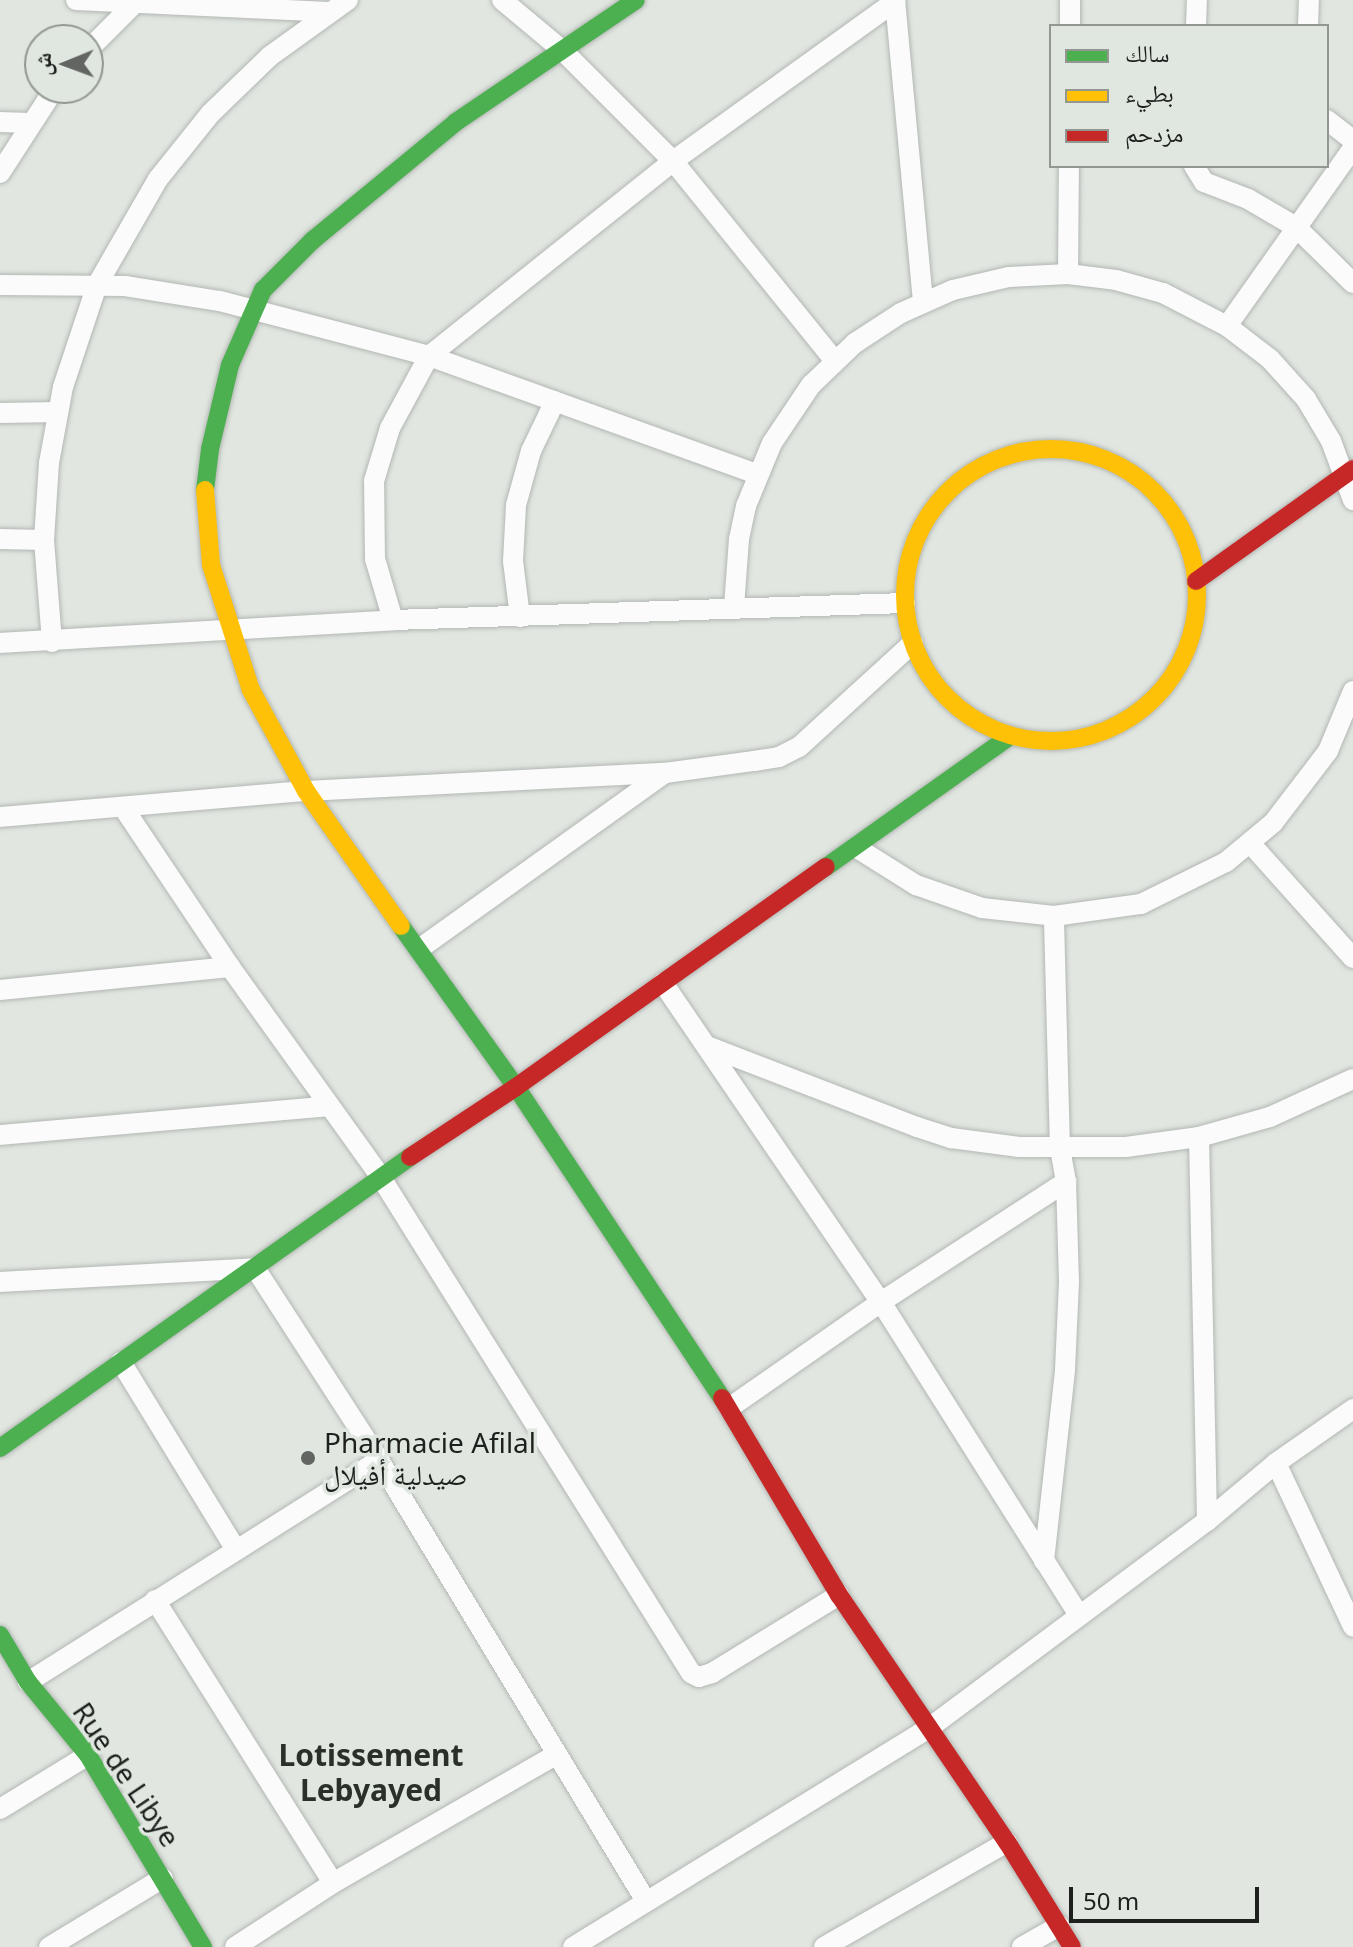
<!DOCTYPE html>
<html>
<head>
<meta charset="utf-8">
<style>
	body { margin:0 }
	#map { position:relative; width:1353px; height:1947px; overflow:hidden; background:#e1e6e1; font-family:"Noto Sans","Noto Naskh Arabic",sans-serif }
	div>[style] { position:absolute }
	.roads { filter:drop-shadow(0 0 2px #b3b7b3) drop-shadow(0 0 2px #b3b7b3) }
	.street>* { height:20px; margin:-10px; padding:0 10px; transform-origin:10px; border-radius:10px; background:#fafbfa }
	.fast>* { height:18px; margin:-9px; padding:0 9px; transform-origin:9px; border-radius:9px; background:#4caf50 }
	.slow>* { height:18px; margin:-9px; padding:0 9px; transform-origin:9px; border-radius:9px; background:#ffc107 }
	.slow>.ring { margin:-9px; padding:0; box-sizing:content-box; background:none; border:18px solid #ffc107; border-radius:50% }
	.jam>* { height:18px; margin:-9px; padding:0 9px; transform-origin:9px; border-radius:9px; background:#c62828 }
	.dots>* { width:22px; height:22px; translate:-50% -50%; box-sizing:border-box; border:4px solid #e0e7e0; border-radius:50% }
	span { translate:-50% -50%; white-space:nowrap; text-align:center; line-height:1.15; -webkit-text-stroke:7px #e0e7e0; paint-order:stroke }
	.poi-label { font-size:28px; color:#1d201d }
	.left { translate:0 -50%; text-align:left }
	.street-label { font-size:28px; color:#1d201d }
	.neighbourhood-label { font-size:30px; color:#2a2f2a; font-weight:700 }
	.legend { position:absolute; left:1049px; top:24px; width:280px; height:144px; box-sizing:border-box; background:#e0e7e0; border:2px solid #929792; margin:0; padding:10px 14px; list-style:none; font-size:24px; color:#1d201d }
	.legend li { display:flex; align-items:center; gap:16px; height:40px }
	.legend b { width:40px; border:2px solid #929792 }
	.north { position:absolute; left:24px; top:24px; width:80px; height:80px; box-sizing:border-box; background:#e0e7e0; border:2px solid #929792; border-radius:50%; rotate:269deg; font-size:22px; font-weight:700; line-height:32px; text-align:center; color:#1d201d }
	.north::after { content:''; display:block; margin:auto; width:28px; height:36px; background:#626562; clip-path:polygon(50% 0,100% 100%,50% 72%,0 100%) }
	.scale { position:absolute; left:1069px; top:1887px; width:190px; height:36px; box-sizing:border-box; border:4px solid #1d201d; border-top:0; padding-left:10px; font-size:24px; line-height:28px; white-space:nowrap; color:#1d201d; -webkit-text-stroke:6px #e0e7e0; paint-order:stroke }
</style>
</head>
<body>
<div id="map">
	<div class="roads">
		<div class="street">
			<div style="left:76px;top:0;width:252px;rotate:2.7deg"></div>
			<div style="left:502px;top:0;width:78px;rotate:39.8deg"></div>
			<div style="left:562px;top:50px;width:157px;rotate:45deg"></div>
			<div style="left:673px;top:161px;width:257px;rotate:51deg"></div>
			<div style="left:895px;top:0;width:302px;rotate:84.7deg"></div>
			<div style="left:1070px;top:26px;width:26px;rotate:-90deg"></div>
			<div style="left:1196px;top:26px;width:26px;rotate:-88deg"></div>
			<div style="left:1308px;top:26px;width:26px;rotate:-88deg"></div>
			<div style="left:88px;top:50px;width:64px;rotate:-45deg"></div>
			<div style="left:1327px;top:120px;width:33px;rotate:38deg"></div>
			<div style="left:0;top:122px;width:30px;rotate:2deg"></div>
			<div style="left:1194px;top:166px;width:19px;rotate:58deg"></div>
			<div style="left:1204px;top:182px;width:47px;rotate:21.1deg"></div>
			<div style="left:1248px;top:199px;width:56px;rotate:30.3deg"></div>
			<div style="left:1296px;top:227px;width:80px;rotate:44.5deg"></div>
			<div style="left:0;top:173px;width:101px;rotate:-57.1deg"></div>
			<div style="left:1068px;top:274px;width:108px;rotate:-89.5deg"></div>
			<div style="left:0;top:285px;width:125px;rotate:0.5deg"></div>
			<div style="left:125px;top:286px;width:96px;rotate:9deg"></div>
			<div style="left:220px;top:301px;width:216px;rotate:14.7deg"></div>
			<div style="left:429px;top:356px;width:349px;rotate:19.8deg"></div>
			<div style="left:1227px;top:326px;width:218px;rotate:-54.7deg"></div>
			<div style="left:0;top:413px;width:58px;rotate:-1deg"></div>
			<div style="left:0;top:539px;width:44px;rotate:1.3deg"></div>
			<div style="left:734px;top:607px;width:68px;rotate:-85.8deg"></div>
			<div style="left:739px;top:539px;width:34px;rotate:-78deg"></div>
			<div style="left:746px;top:506px;width:68px;rotate:-67.6deg"></div>
			<div style="left:772px;top:443px;width:70px;rotate:-56.1deg"></div>
			<div style="left:811px;top:385px;width:61px;rotate:-43.7deg"></div>
			<div style="left:855px;top:343px;width:55px;rotate:-33.1deg"></div>
			<div style="left:901px;top:313px;width:57px;rotate:-23.9deg"></div>
			<div style="left:953px;top:290px;width:57px;rotate:-13.1deg"></div>
			<div style="left:1009px;top:277px;width:59px;rotate:-2.9deg"></div>
			<div style="left:1068px;top:274px;width:48px;rotate:7.1deg"></div>
			<div style="left:1116px;top:280px;width:49px;rotate:15.5deg"></div>
			<div style="left:1163px;top:293px;width:72px;rotate:27.3deg"></div>
			<div style="left:1227px;top:326px;width:54px;rotate:37.5deg"></div>
			<div style="left:1270px;top:359px;width:54px;rotate:48deg"></div>
			<div style="left:1306px;top:399px;width:49px;rotate:59.2deg"></div>
			<div style="left:1331px;top:441px;width:63px;rotate:69.6deg"></div>
			<div style="left:520px;top:617px;width:56px;rotate:-97.1deg"></div>
			<div style="left:513px;top:561px;width:56px;rotate:-86.9deg"></div>
			<div style="left:516px;top:505px;width:56px;rotate:-74.5deg"></div>
			<div style="left:531px;top:451px;width:55px;rotate:-64.4deg"></div>
			<div style="left:393px;top:620px;width:64px;rotate:-106.4deg"></div>
			<div style="left:375px;top:559px;width:78px;rotate:-90.7deg"></div>
			<div style="left:374px;top:481px;width:55px;rotate:-73.2deg"></div>
			<div style="left:390px;top:428px;width:82px;rotate:-61.6deg"></div>
			<div style="left:429px;top:356px;width:312px;rotate:-38.6deg"></div>
			<div style="left:673px;top:161px;width:274px;rotate:-35.7deg"></div>
			<div style="left:52px;top:642px;width:102px;rotate:-94.5deg"></div>
			<div style="left:44px;top:540px;width:77px;rotate:-86.3deg"></div>
			<div style="left:49px;top:463px;width:77px;rotate:-79.6deg"></div>
			<div style="left:63px;top:387px;width:108px;rotate:-71.6deg"></div>
			<div style="left:97px;top:285px;width:122px;rotate:-60.1deg"></div>
			<div style="left:158px;top:179px;width:83px;rotate:-51.3deg"></div>
			<div style="left:210px;top:114px;width:83px;rotate:-44deg"></div>
			<div style="left:270px;top:56px;width:96px;rotate:-35.7deg"></div>
			<div style="left:0;top:643px;width:394px;rotate:-3.3deg"></div>
			<div style="left:393px;top:620px;width:512px;rotate:-1.9deg"></div>
			<div style="left:123px;top:807px;width:192px;rotate:56.2deg"></div>
			<div style="left:230px;top:967px;width:257px;rotate:54.3deg"></div>
			<div style="left:380px;top:1176px;width:586px;rotate:57.96deg"></div>
			<div style="left:691px;top:1673px;width:9px;rotate:27deg"></div>
			<div style="left:699px;top:1677px;width:14px;rotate:-17deg"></div>
			<div style="left:712px;top:1673px;width:149px;rotate:-31.6deg"></div>
			<div style="left:0;top:817px;width:307px;rotate:-4.9deg"></div>
			<div style="left:306px;top:791px;width:359px;rotate:-2.9deg"></div>
			<div style="left:665px;top:773px;width:90px;rotate:-7.7deg"></div>
			<div style="left:754px;top:761px;width:25px;rotate:-9deg"></div>
			<div style="left:779px;top:757px;width:22px;rotate:-27deg"></div>
			<div style="left:799px;top:747px;width:154px;rotate:-42.4deg"></div>
			<div style="left:1251px;top:844px;width:153px;rotate:48.2deg"></div>
			<div style="left:857px;top:848px;width:70px;rotate:32.1deg"></div>
			<div style="left:916px;top:885px;width:70px;rotate:19.2deg"></div>
			<div style="left:982px;top:908px;width:72px;rotate:6.3deg"></div>
			<div style="left:1054px;top:916px;width:88px;rotate:-7.9deg"></div>
			<div style="left:1141px;top:904px;width:95px;rotate:-26.3deg"></div>
			<div style="left:1226px;top:862px;width:61px;rotate:-39.7deg"></div>
			<div style="left:1273px;top:823px;width:91px;rotate:-52.6deg"></div>
			<div style="left:1328px;top:751px;width:65px;rotate:-67.4deg"></div>
			<div style="left:419px;top:949px;width:302px;rotate:-35.6deg"></div>
			<div style="left:663px;top:983px;width:386px;rotate:55.7deg"></div>
			<div style="left:881px;top:1302px;width:370px;rotate:57.7deg"></div>
			<div style="left:0;top:990px;width:231px;rotate:-5.7deg"></div>
			<div style="left:707px;top:1046px;width:225px;rotate:21.1deg"></div>
			<div style="left:917px;top:1127px;width:36px;rotate:18deg"></div>
			<div style="left:951px;top:1138px;width:69px;rotate:7.5deg"></div>
			<div style="left:1019px;top:1147px;width:107px"></div>
			<div style="left:1126px;top:1147px;width:74px;rotate:-7.8deg"></div>
			<div style="left:1199px;top:1137px;width:74px;rotate:-15.7deg"></div>
			<div style="left:1270px;top:1117px;width:91px;rotate:-24.6deg"></div>
			<div style="left:0;top:1135px;width:330px;rotate:-5deg"></div>
			<div style="left:1199px;top:1137px;width:384px;rotate:88.8deg"></div>
			<div style="left:0;top:1282px;width:255px;rotate:-3.1deg"></div>
			<div style="left:255px;top:1268px;width:229px;rotate:57.1deg"></div>
			<div style="left:379px;top:1460px;width:516px;rotate:58.81deg"></div>
			<div style="left:121px;top:1362px;width:218px;rotate:58.5deg"></div>
			<div style="left:729px;top:1408px;width:185px;rotate:-34.9deg"></div>
			<div style="left:881px;top:1302px;width:221px;rotate:-33deg"></div>
			<div style="left:1276px;top:1463px;width:181px;rotate:64.8deg"></div>
			<div style="left:1044px;top:1561px;width:192px;rotate:-83.7deg"></div>
			<div style="left:1065px;top:1370px;width:88px;rotate:-87.4deg"></div>
			<div style="left:1069px;top:1282px;width:100px;rotate:-91.7deg"></div>
			<div style="left:1066px;top:1182px;width:34px;rotate:-100deg"></div>
			<div style="left:1060px;top:1149px;width:233px;rotate:-91.5deg"></div>
			<div style="left:155px;top:1600px;width:334px;rotate:57.8deg"></div>
			<div style="left:28px;top:1682px;width:415px;rotate:-32.3deg"></div>
			<div style="left:0;top:1809px;width:103px;rotate:-31.5deg"></div>
			<div style="left:49px;top:1947px;width:133px;rotate:-31.2deg"></div>
			<div style="left:235px;top:1947px;width:117px;rotate:-33.1deg"></div>
			<div style="left:333px;top:1883px;width:258px;rotate:-29.9deg"></div>
			<div style="left:573px;top:1947px;width:418px;rotate:-31.6deg"></div>
			<div style="left:929px;top:1728px;width:347px;rotate:-36.7deg"></div>
			<div style="left:1207px;top:1521px;width:90px;rotate:-40deg"></div>
			<div style="left:1276px;top:1463px;width:94px;rotate:-35deg"></div>
			<div style="left:824px;top:1947px;width:211px;rotate:-29.8deg"></div>
			<div style="left:1022px;top:1947px;width:43px;rotate:-29.6deg"></div>
		</div>
		<div class="fast">
			<div style="left:205px;top:490px;width:41px;rotate:-83deg"></div>
			<div style="left:210px;top:449px;width:86px;rotate:-76.6deg"></div>
			<div style="left:230px;top:365px;width:82px;rotate:-66.3deg"></div>
			<div style="left:263px;top:290px;width:71px;rotate:-45deg"></div>
			<div style="left:313px;top:240px;width:185px;rotate:-39.5deg"></div>
			<div style="left:456px;top:122px;width:217px;rotate:-34.1deg"></div>
			<div style="left:826px;top:867px;width:224px;rotate:-35.4deg"></div>
			<div style="left:401px;top:926px;width:198px;rotate:54.5deg"></div>
			<div style="left:516px;top:1087px;width:373px;rotate:56.5deg"></div>
			<div style="left:0;top:1448px;width:503px;rotate:-35.37deg"></div>
			<div style="left:0;top:1635px;width:55px;rotate:59.2deg"></div>
			<div style="left:28px;top:1682px;width:94px;rotate:50.6deg"></div>
			<div style="left:88px;top:1755px;width:224px;rotate:59.1deg"></div>
		</div>
		<div class="slow">
			<div class="ring" style="left:905px;top:449px;width:274px;height:274px"></div>
			<div style="left:205px;top:490px;width:75px;rotate:85.4deg"></div>
			<div style="left:211px;top:565px;width:131px;rotate:72.3deg"></div>
			<div style="left:251px;top:690px;width:115px;rotate:61.4deg"></div>
			<div style="left:306px;top:791px;width:165px;rotate:54.9deg"></div>
		</div>
		<div class="jam">
			<div style="left:1196px;top:581px;width:193px;rotate:-35.5deg"></div>
			<div style="left:410px;top:1157px;width:127px;rotate:-33.4deg"></div>
			<div style="left:516px;top:1087px;width:380px;rotate:-35.4deg"></div>
			<div style="left:722px;top:1398px;width:229px;rotate:59.3deg"></div>
			<div style="left:839px;top:1595px;width:299px;rotate:55.8deg"></div>
			<div style="left:1007px;top:1842px;width:123px;rotate:58.2deg"></div>
		</div>
	</div>
	<div class="dots">
		<div style="left:308px;top:1458px;background:#626562"></div>
	</div>
	<div class="poi-label">
		<span class="left" style="left:324px;top:1458px">Pharmacie Afilal<br>صيدلية أفيلال</span>
	</div>
	<div class="street-label">
		<span style="left:127px;top:1774px;rotate:56deg">Rue de Libye</span>
	</div>
	<div class="neighbourhood-label">
		<span style="left:371px;top:1772px">Lotissement<br>Lebyayed</span>
	</div>
	<ul class="legend">
	<li><b style="height:10px;background:#4caf50"></b>سالك</li>
	<li><b style="height:10px;background:#ffc107"></b>بطيء</li>
	<li><b style="height:10px;background:#c62828"></b>مزدحم</li>
	</ul>
	<div class="north">ش</div>
	<div class="scale">50 m</div>
</div>
</body>
</html>
